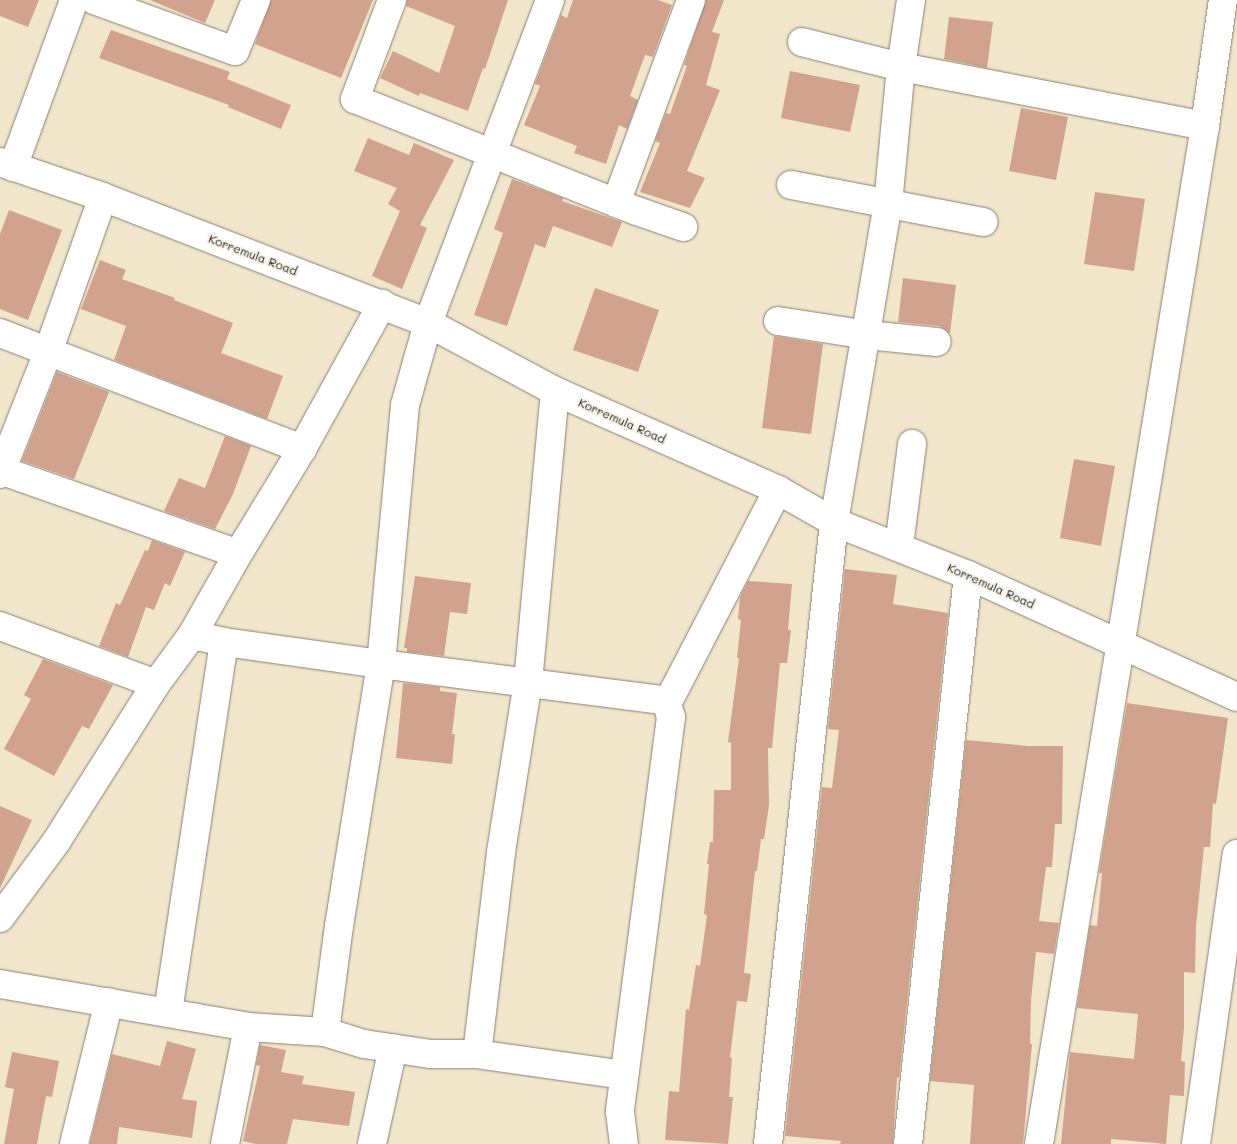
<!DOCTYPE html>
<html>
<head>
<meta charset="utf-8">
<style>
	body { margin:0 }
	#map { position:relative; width:1237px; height:1144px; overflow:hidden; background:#f1e5cb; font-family:Mali,sans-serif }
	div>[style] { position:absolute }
	.building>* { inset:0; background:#d1a28d }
	.roads { filter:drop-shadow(0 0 1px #868074) drop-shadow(0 0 1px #868074) }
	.minor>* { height:28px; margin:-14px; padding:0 14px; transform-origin:14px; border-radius:14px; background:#fff }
	.tertiary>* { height:28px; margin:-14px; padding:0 14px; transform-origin:14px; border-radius:14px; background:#fff }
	span { translate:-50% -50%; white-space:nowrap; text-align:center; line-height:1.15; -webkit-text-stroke:4.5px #f7f3e8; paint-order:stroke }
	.street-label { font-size:12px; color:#1c1c1c }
</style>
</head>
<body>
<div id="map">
	<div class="building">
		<div style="clip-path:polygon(0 0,39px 0,28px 27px,0 16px)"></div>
		<div style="clip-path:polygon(150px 0,215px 0,205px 23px)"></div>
		<div style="clip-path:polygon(271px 0,373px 0,341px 78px,255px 44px)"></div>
		<div style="clip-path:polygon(407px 0,508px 0,485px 69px,483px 68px,468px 111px,420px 93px,419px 96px,380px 78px,393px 51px,439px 73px,455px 26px,406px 6px)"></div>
		<div style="clip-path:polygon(573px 0,658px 0,672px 5px,653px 57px,645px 55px,630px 96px,638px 100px,627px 129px,619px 125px,606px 164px,574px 153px,577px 146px,524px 125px,540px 86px,535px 84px,561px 15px,567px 18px)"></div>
		<div style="clip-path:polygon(706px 0,724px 0,712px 32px,720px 34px,706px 85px,720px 90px,687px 171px,705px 178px,690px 208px,640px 192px,660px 143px,655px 141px,666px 113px,670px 114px,687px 66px,684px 65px)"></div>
		<div style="clip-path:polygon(949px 17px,993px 22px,987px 68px,944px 59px)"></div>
		<div style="clip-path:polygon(111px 30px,230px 72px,227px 79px,291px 105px,281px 129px,228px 107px,229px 105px,99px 58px)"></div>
		<div style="clip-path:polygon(790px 71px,860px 85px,850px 132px,781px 118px)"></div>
		<div style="clip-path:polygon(1021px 108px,1068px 117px,1056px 180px,1009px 171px)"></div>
		<div style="clip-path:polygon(368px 138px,409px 155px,414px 143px,454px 160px,420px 225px,427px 228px,402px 289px,372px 276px,400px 211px,388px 204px,397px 188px,354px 171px)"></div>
		<div style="clip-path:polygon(512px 179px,563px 198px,562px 201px,622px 222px,612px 247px,553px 226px,545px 248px,535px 244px,507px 326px,474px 315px,503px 233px,494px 229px)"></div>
		<div style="clip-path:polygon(1095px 192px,1145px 199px,1134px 271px,1084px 264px)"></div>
		<div style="clip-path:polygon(9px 210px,62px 230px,28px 320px,0 309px,0 234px)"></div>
		<div style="clip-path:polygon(100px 260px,126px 270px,122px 279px,175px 298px,174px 300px,233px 323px,221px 353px,283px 376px,267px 419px,114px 360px,126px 326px,81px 309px)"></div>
		<div style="clip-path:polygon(903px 278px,956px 285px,950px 333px,939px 326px,898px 322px)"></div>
		<div style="clip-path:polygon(595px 288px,659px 310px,638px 372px,573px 350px)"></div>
		<div style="clip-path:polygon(774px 336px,823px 344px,811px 434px,762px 428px)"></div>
		<div style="clip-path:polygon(57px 372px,109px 392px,74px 479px,22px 461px)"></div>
		<div style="clip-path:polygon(225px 436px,251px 446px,233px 494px,215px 529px,164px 511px,179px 478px,205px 488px)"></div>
		<div style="clip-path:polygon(1074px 459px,1115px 466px,1101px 546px,1060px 538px)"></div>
		<div style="clip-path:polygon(152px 540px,185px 552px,170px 586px,165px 583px,154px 610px,146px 607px,128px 657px,99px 646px,116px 603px,120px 605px,145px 550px,148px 551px)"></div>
		<div style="clip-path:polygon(845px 569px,897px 575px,893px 604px,948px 613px,899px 1078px,897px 1077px,893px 1144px,840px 1144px,841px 1141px,785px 1136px,822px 787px,832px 788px,839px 730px,828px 729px)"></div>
		<div style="clip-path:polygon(415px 576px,471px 583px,467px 614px,450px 612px,444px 656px,407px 652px,407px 648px,404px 648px)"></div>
		<div style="clip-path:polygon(748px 581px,792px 584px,788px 630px,791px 630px,787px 663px,780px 663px,772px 748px,768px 748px,769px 805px,764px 839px,761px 839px,757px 871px,755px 871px,744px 973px,751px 974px,747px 1002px,737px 1001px,730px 1057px,732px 1058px,729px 1097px,733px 1097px,728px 1144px,665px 1140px,669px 1091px,679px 1092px,686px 1009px,689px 1010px,696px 965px,700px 966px,707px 915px,704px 914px,709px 864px,707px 864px,710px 842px,713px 842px,714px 790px,731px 790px,731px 743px,728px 742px,739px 658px,737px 658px,741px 620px,738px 619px,740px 597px)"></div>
		<div style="clip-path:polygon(43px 659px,113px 685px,89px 729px,82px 726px,54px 776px,4px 749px,31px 699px,24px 695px)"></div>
		<div style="clip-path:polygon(403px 683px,440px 687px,440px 691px,457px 693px,452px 734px,455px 734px,452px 764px,396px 758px)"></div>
		<div style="clip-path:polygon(1127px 703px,1228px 718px,1216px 804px,1213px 803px,1210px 847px,1204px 847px,1196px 926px,1195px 973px,1184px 972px,1184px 1027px,1181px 1061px,1185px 1062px,1184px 1096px,1170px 1095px,1166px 1144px,1111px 1139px,1111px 1144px,1061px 1144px,1070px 1052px,1134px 1059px,1138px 1014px,1077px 1008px,1090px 925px,1097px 926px,1102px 873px,1099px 873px)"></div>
		<div style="clip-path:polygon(966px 740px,1027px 746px,1063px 746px,1062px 824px,1055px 824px,1052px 867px,1046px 867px,1039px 921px,1059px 923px,1054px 954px,1036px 952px,1031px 1000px,1030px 1044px,1032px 1044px,1023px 1144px,970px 1144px,974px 1085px,930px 1081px)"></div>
		<div style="clip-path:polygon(0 806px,32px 820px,0 888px)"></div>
		<div style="clip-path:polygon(167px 1041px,196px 1049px,182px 1099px,197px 1101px,192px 1138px,119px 1127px,117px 1144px,90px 1144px,112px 1054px,160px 1066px)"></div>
		<div style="clip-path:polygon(260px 1045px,286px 1050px,281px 1072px,304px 1076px,302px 1084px,355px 1092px,349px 1126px,293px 1119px,287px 1144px,256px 1144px,243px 1141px,260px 1066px,256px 1065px)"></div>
		<div style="clip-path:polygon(12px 1052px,59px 1061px,52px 1097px,46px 1096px,37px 1144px,4px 1144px,14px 1089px,5px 1087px)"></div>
	</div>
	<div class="roads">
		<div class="minor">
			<div style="left:94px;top:0;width:150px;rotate:19.9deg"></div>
			<div style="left:235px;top:51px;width:55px;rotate:-67.6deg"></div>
			<div style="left:392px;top:0;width:106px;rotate:110.5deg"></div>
			<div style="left:355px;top:99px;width:303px;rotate:21.7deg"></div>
			<div style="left:637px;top:211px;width:49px;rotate:19.2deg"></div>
			<div style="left:802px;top:42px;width:102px;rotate:14.2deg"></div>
			<div style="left:901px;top:67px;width:310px;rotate:11deg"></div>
			<div style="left:13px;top:167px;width:178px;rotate:-69.9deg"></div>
			<div style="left:791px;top:185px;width:196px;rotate:10.9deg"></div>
			<div style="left:616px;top:203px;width:216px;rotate:-69.7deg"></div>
			<div style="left:778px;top:321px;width:90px;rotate:8.9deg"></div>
			<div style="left:867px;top:335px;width:70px;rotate:5.7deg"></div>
			<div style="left:0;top:333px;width:324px;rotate:21deg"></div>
			<div style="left:0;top:470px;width:252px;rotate:19.4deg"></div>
			<div style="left:0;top:474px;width:131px;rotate:-68.5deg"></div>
			<div style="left:48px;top:352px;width:164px;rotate:-70.5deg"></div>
			<div style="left:899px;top:546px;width:103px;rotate:-82.7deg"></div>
			<div style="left:0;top:626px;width:166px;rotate:20.4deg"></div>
			<div style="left:192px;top:635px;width:33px;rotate:12deg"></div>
			<div style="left:224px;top:642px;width:159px;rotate:8deg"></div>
			<div style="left:381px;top:664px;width:282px;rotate:7.3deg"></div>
			<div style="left:661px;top:700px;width:7px;rotate:34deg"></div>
			<div style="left:667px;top:704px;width:14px;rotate:73deg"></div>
			<div style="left:671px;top:717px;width:398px;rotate:97.4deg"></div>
			<div style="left:620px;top:1112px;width:32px;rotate:83deg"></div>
			<div style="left:667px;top:704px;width:241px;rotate:-62.6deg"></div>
			<div style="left:0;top:918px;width:94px;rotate:-53.6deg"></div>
			<div style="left:56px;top:842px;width:187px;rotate:-57.7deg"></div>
			<div style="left:156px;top:684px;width:61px;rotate:-53.7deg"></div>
			<div style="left:192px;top:635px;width:93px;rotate:-60.4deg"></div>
			<div style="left:238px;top:554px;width:123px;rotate:-58.6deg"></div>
			<div style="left:302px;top:449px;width:166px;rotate:-61.1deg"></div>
			<div style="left:0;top:984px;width:252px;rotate:9.8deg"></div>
			<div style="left:248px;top:1027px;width:77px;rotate:3.7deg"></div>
			<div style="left:325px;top:1032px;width:41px;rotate:17.1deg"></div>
			<div style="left:364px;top:1044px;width:68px;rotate:8.5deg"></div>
			<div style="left:431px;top:1054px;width:46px"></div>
			<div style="left:477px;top:1054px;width:148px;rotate:8.1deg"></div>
			<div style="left:168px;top:1012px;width:374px;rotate:-81.4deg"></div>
			<div style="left:325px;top:1032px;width:107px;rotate:-82.5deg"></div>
			<div style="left:339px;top:926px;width:265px;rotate:-80.9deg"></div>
			<div style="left:381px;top:664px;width:260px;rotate:-84.7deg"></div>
			<div style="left:405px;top:405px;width:85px;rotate:-74.3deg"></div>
			<div style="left:428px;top:323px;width:345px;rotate:-69.3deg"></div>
			<div style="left:477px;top:1054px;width:203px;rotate:-83.2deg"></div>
			<div style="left:501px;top:852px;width:172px;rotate:-81deg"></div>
			<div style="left:528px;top:682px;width:292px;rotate:-84.7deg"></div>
			<div style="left:74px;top:1144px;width:146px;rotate:-76.2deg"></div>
			<div style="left:225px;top:1144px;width:119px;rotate:-78.9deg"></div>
			<div style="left:372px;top:1144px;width:98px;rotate:-77.7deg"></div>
			<div style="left:768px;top:1144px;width:625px;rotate:-83.94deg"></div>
			<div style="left:834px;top:522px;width:323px;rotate:-80.4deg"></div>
			<div style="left:888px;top:204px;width:138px;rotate:-84.6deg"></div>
			<div style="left:901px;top:67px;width:68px;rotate:-81.5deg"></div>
			<div style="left:908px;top:1144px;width:572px;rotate:-83.98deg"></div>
			<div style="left:1039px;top:1144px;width:1031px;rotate:-80.74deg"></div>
			<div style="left:1205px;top:126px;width:127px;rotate:-81.9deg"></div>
			<div style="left:1196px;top:1144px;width:293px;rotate:-82deg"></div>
		</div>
		<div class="tertiary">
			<div style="left:0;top:162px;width:109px;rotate:18.8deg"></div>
			<div style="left:103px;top:197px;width:349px;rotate:21.2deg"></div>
			<div style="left:428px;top:323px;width:144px;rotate:28.2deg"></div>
			<div style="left:555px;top:391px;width:244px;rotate:23.9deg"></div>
			<div style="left:778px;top:490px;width:64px;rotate:29.7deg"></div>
			<div style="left:834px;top:522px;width:144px;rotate:21.6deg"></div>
			<div style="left:968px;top:575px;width:295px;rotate:24.4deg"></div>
		</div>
	</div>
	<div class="street-label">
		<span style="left:253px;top:255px;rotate:21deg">Korremula Road</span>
		<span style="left:622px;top:421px;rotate:24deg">Korremula Road</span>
		<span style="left:991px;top:586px;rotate:24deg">Korremula Road</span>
	</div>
</div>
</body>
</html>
